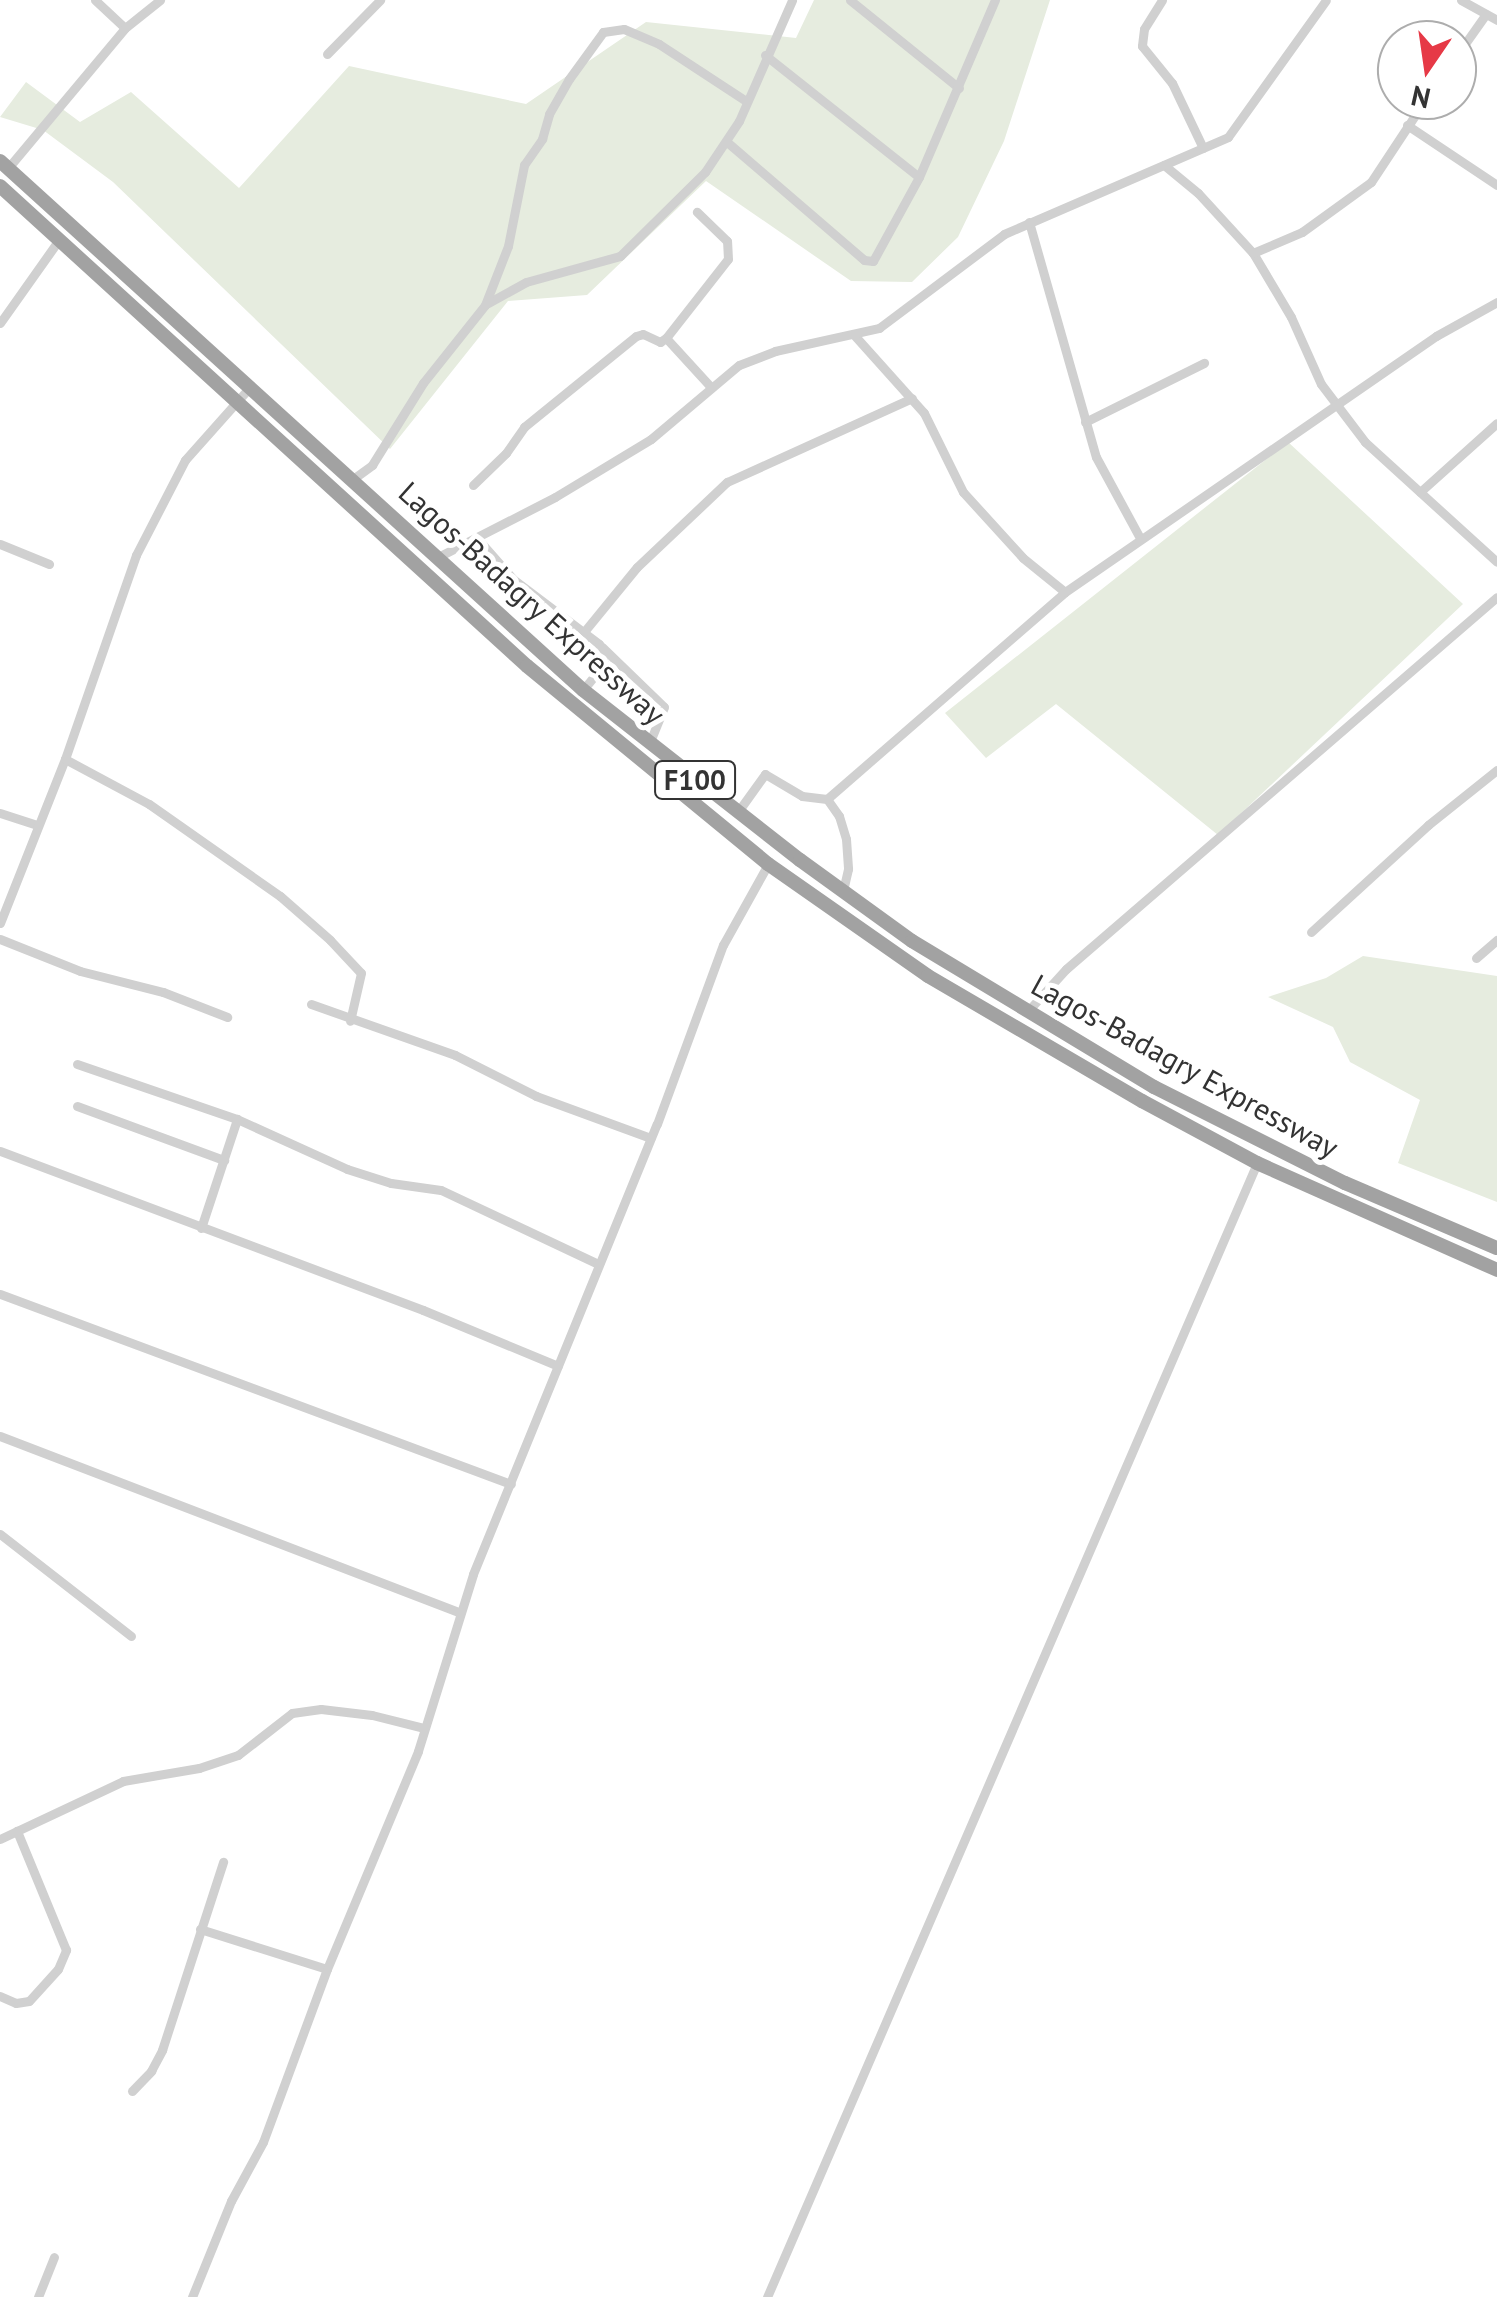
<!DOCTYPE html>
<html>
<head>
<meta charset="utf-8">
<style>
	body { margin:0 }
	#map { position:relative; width:1497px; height:2297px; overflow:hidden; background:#fff; font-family:"PT Sans",sans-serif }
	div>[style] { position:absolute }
	.green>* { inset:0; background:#e6ecdf }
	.minor>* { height:9px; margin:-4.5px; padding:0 4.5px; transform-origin:4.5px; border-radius:4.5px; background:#d0d0d0 }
	.trunk>* { height:14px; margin:-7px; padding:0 7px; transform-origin:7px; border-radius:7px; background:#a2a2a2 }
	span { translate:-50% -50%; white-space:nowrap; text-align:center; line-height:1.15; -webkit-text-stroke:10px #fff; paint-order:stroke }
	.shield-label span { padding:2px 8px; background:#fff; border:2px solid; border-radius:8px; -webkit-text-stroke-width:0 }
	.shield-label { font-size:28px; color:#333; font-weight:700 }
	.street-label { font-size:30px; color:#333 }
	.north { position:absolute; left:1377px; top:20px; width:100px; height:100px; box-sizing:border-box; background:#fff; border:2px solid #adadad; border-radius:50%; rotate:193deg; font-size:28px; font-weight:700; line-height:40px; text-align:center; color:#333 }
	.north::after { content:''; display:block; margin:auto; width:35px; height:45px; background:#e63946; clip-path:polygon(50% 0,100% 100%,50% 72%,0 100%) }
</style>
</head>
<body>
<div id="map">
	<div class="green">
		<div style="clip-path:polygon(814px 0,1050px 0,1004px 141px,958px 237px,912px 282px,851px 281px,706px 181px,587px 295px,508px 301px,390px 449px,113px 182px,43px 130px,0 117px,26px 82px,80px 122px,131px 92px,239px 188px,349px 66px,526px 104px,646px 22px,796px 38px)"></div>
		<div style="clip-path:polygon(1288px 442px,1463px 604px,1218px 835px,1056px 704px,986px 758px,945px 713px)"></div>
		<div style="clip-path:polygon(1363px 956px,1497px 976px,1497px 1202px,1398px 1163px,1420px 1100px,1350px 1062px,1333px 1027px,1268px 997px,1326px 978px)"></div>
	</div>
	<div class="minor">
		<div style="left:95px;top:0;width:41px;rotate:43deg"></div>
		<div style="left:850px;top:0;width:140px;rotate:38.9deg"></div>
		<div style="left:1162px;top:0;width:34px;rotate:122deg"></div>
		<div style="left:1144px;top:29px;width:17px;rotate:97deg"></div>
		<div style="left:1142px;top:46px;width:48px;rotate:51deg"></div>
		<div style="left:1172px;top:83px;width:72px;rotate:64.5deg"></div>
		<div style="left:1461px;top:0;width:41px;rotate:29.1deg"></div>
		<div style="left:327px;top:54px;width:76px;rotate:-45.5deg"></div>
		<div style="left:765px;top:55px;width:196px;rotate:38.4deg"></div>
		<div style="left:1457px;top:55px;width:50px;rotate:-54.7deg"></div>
		<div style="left:1407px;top:125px;width:108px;rotate:33.7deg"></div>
		<div style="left:727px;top:142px;width:181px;rotate:40.7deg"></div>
		<div style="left:864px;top:260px;width:9px;rotate:6deg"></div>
		<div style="left:873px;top:261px;width:96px;rotate:-61.3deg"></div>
		<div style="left:919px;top:177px;width:193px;rotate:-66.8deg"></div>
		<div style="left:1164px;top:165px;width:44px;rotate:39.5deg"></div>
		<div style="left:1198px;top:193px;width:81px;rotate:47.5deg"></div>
		<div style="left:1253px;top:253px;width:74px;rotate:59.3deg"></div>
		<div style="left:1291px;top:317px;width:73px;rotate:65.9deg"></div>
		<div style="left:1321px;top:384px;width:73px;rotate:52.8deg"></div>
		<div style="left:1365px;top:442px;width:178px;rotate:42.3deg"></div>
		<div style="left:8px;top:168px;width:182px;rotate:-50.1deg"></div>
		<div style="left:125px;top:28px;width:45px;rotate:-38.7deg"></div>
		<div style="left:1029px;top:222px;width:244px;rotate:74.1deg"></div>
		<div style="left:1096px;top:457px;width:92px;rotate:61.5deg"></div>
		<div style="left:1253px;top:253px;width:53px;rotate:-23.2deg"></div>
		<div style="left:1302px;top:232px;width:85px;rotate:-35.9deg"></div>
		<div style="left:1371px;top:182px;width:98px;rotate:-56.6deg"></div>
		<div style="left:488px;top:303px;width:43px;rotate:-28.9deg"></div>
		<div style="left:526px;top:282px;width:98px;rotate:-15.5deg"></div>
		<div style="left:620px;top:256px;width:120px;rotate:-44.7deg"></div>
		<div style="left:705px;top:172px;width:61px;rotate:-56.3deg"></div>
		<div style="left:739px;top:121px;width:132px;rotate:-66.3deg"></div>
		<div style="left:0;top:323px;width:100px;rotate:-54.7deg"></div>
		<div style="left:855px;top:336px;width:103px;rotate:48.1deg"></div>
		<div style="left:924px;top:413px;width:88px;rotate:63.7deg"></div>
		<div style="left:963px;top:492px;width:89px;rotate:47.7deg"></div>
		<div style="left:1023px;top:558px;width:54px;rotate:39deg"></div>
		<div style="left:666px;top:338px;width:65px;rotate:47.5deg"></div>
		<div style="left:1085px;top:422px;width:133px;rotate:-26.4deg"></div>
		<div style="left:353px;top:479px;width:24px;rotate:-36deg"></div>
		<div style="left:372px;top:465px;width:97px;rotate:-58.1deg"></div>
		<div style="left:423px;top:383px;width:100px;rotate:-51.5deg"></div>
		<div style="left:485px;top:305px;width:63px;rotate:-68.7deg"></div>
		<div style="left:508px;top:246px;width:83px;rotate:-78.8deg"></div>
		<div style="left:524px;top:165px;width:32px;rotate:-55deg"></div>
		<div style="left:542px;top:139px;width:26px;rotate:-74deg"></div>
		<div style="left:549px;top:114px;width:40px;rotate:-60.3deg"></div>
		<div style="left:569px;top:79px;width:58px;rotate:-54.1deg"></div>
		<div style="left:603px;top:32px;width:21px;rotate:-8deg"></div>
		<div style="left:624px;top:29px;width:38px;rotate:23deg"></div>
		<div style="left:659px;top:44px;width:104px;rotate:33.2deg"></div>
		<div style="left:473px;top:485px;width:46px;rotate:-44.1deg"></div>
		<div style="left:506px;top:453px;width:32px;rotate:-55deg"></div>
		<div style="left:524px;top:427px;width:144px;rotate:-39.1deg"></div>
		<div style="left:636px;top:336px;width:7px;rotate:-16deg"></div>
		<div style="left:643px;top:334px;width:19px;rotate:25deg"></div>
		<div style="left:660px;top:342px;width:7px;rotate:-34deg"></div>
		<div style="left:666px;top:338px;width:100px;rotate:-51.9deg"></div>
		<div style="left:728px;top:259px;width:18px;rotate:-93deg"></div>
		<div style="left:727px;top:241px;width:42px;rotate:-136deg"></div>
		<div style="left:1420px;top:492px;width:103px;rotate:-41.9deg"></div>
		<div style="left:476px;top:537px;width:56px;rotate:48.6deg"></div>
		<div style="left:513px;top:579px;width:108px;rotate:37.1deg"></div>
		<div style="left:599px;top:644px;width:21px;rotate:76deg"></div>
		<div style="left:604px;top:664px;width:33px;rotate:129deg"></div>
		<div style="left:0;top:544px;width:53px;rotate:22.2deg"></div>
		<div style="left:438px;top:557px;width:131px;rotate:-27.1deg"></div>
		<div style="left:555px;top:497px;width:112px;rotate:-31.1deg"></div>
		<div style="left:651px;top:439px;width:115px;rotate:-40.1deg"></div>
		<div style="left:739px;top:365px;width:39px;rotate:-21deg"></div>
		<div style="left:775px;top:351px;width:107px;rotate:-12.5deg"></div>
		<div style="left:879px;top:328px;width:156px;rotate:-36.9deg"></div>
		<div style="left:1004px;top:234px;width:244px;rotate:-23.4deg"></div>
		<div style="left:1228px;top:137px;width:168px;rotate:-54.4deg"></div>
		<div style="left:583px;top:633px;width:85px;rotate:-50.7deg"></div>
		<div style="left:637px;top:567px;width:124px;rotate:-43.4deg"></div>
		<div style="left:727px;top:482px;width:203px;rotate:-24.4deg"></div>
		<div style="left:602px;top:647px;width:86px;rotate:44.1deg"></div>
		<div style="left:664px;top:707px;width:40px;rotate:112deg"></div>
		<div style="left:65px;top:759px;width:95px;rotate:28.2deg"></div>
		<div style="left:149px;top:804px;width:160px;rotate:35.1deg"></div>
		<div style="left:280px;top:896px;width:67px;rotate:41.3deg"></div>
		<div style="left:330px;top:940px;width:45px;rotate:46.8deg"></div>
		<div style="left:361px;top:973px;width:49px;rotate:102.9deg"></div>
		<div style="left:827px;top:799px;width:21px;rotate:55deg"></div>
		<div style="left:839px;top:816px;width:24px;rotate:73deg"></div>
		<div style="left:846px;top:839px;width:30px;rotate:86deg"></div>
		<div style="left:848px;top:869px;width:23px;rotate:103deg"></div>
		<div style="left:0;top:813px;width:39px;rotate:18deg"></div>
		<div style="left:737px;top:813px;width:48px;rotate:-54.3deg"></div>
		<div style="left:765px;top:774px;width:43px;rotate:30.7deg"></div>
		<div style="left:802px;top:796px;width:25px;rotate:7deg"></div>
		<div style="left:827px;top:799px;width:315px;rotate:-41deg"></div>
		<div style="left:1065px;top:592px;width:451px;rotate:-34.6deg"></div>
		<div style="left:1436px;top:336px;width:70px;rotate:-29.1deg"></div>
		<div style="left:0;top:923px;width:176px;rotate:-68.4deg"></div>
		<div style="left:65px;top:759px;width:216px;rotate:-70.8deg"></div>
		<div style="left:136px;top:555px;width:107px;rotate:-62.7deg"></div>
		<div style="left:185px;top:460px;width:99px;rotate:-48.3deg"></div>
		<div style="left:1311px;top:932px;width:159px;rotate:-42.4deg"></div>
		<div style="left:1428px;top:825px;width:88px;rotate:-38.6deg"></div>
		<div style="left:0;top:939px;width:86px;rotate:21.8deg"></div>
		<div style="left:80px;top:971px;width:86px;rotate:14.2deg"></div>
		<div style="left:163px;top:992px;width:69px;rotate:21.3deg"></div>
		<div style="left:1476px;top:958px;width:28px;rotate:-41deg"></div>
		<div style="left:311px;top:1004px;width:153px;rotate:19.5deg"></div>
		<div style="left:455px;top:1055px;width:91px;rotate:26.8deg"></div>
		<div style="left:536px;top:1096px;width:122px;rotate:20.1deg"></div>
		<div style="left:1027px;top:1012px;width:58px;rotate:-47.8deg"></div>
		<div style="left:1066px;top:969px;width:569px;rotate:-40.8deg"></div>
		<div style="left:77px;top:1064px;width:169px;rotate:19deg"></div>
		<div style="left:77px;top:1106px;width:157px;rotate:20.2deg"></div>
		<div style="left:0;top:1151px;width:452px;rotate:20.6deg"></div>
		<div style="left:423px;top:1310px;width:146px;rotate:22.5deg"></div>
		<div style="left:201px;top:1228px;width:115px;rotate:-71.7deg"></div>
		<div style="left:237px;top:1119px;width:121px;rotate:24.4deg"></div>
		<div style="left:347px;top:1169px;width:46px;rotate:17.7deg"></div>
		<div style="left:391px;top:1183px;width:50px;rotate:8deg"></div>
		<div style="left:441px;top:1190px;width:174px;rotate:25.2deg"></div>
		<div style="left:0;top:1294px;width:545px;rotate:20.4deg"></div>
		<div style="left:0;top:1436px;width:491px;rotate:21deg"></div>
		<div style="left:0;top:1534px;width:166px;rotate:37.9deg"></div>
		<div style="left:0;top:1839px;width:136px;rotate:-25.2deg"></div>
		<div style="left:123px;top:1781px;width:77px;rotate:-9.7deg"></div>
		<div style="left:199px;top:1768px;width:41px;rotate:-18.4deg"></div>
		<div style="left:238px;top:1755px;width:68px;rotate:-37.9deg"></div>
		<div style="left:292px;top:1713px;width:29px;rotate:-8deg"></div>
		<div style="left:321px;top:1709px;width:51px;rotate:6.7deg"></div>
		<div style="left:372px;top:1715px;width:54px;rotate:14deg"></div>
		<div style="left:200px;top:1929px;width:133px;rotate:17.5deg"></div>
		<div style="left:0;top:1996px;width:17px;rotate:24deg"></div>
		<div style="left:16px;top:2003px;width:13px;rotate:-9deg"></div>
		<div style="left:29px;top:2001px;width:43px;rotate:-47.8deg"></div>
		<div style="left:58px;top:1969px;width:21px;rotate:-67deg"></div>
		<div style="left:66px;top:1950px;width:129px;rotate:-112.4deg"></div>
		<div style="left:132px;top:2091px;width:28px;rotate:-46deg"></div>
		<div style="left:151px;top:2071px;width:24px;rotate:-62deg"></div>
		<div style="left:162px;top:2050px;width:198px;rotate:-72deg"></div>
		<div style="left:38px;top:2297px;width:43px;rotate:-68.2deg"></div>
		<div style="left:192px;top:2297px;width:104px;rotate:-67.9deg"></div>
		<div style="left:231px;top:2201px;width:67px;rotate:-61.5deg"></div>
		<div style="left:263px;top:2142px;width:184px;rotate:-69.7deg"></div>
		<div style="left:327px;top:1969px;width:236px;rotate:-67.3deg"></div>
		<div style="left:418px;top:1751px;width:185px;rotate:-72.7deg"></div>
		<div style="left:473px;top:1574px;width:486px;rotate:-67.8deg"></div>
		<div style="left:657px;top:1124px;width:191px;rotate:-69.8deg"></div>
		<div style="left:723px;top:945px;width:93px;rotate:-60.9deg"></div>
		<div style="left:767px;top:2297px;width:1235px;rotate:-66.63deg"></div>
	</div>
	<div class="trunk">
		<div style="left:0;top:161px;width:787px;rotate:42.22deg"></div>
		<div style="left:583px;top:690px;width:276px;rotate:38.1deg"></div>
		<div style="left:800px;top:860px;width:138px;rotate:35.9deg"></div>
		<div style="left:912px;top:941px;width:283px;rotate:31.1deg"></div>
		<div style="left:1154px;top:1087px;width:214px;rotate:26.7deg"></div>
		<div style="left:1345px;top:1183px;width:165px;rotate:23.2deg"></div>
		<div style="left:0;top:186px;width:713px;rotate:42.33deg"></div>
		<div style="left:527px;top:666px;width:312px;rotate:39.4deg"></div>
		<div style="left:768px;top:864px;width:195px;rotate:35deg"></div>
		<div style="left:928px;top:976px;width:248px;rotate:30.3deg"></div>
		<div style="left:1142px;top:1101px;width:131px;rotate:28.3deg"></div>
		<div style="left:1257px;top:1163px;width:263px;rotate:24deg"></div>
	</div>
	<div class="shield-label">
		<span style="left:695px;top:780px">F100</span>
	</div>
	<div class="street-label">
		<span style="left:532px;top:603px;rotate:42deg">Lagos-Badagry Expressway</span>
		<span style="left:1185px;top:1066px;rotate:29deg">Lagos-Badagry Expressway</span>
	</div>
	<div class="north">N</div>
</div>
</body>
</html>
